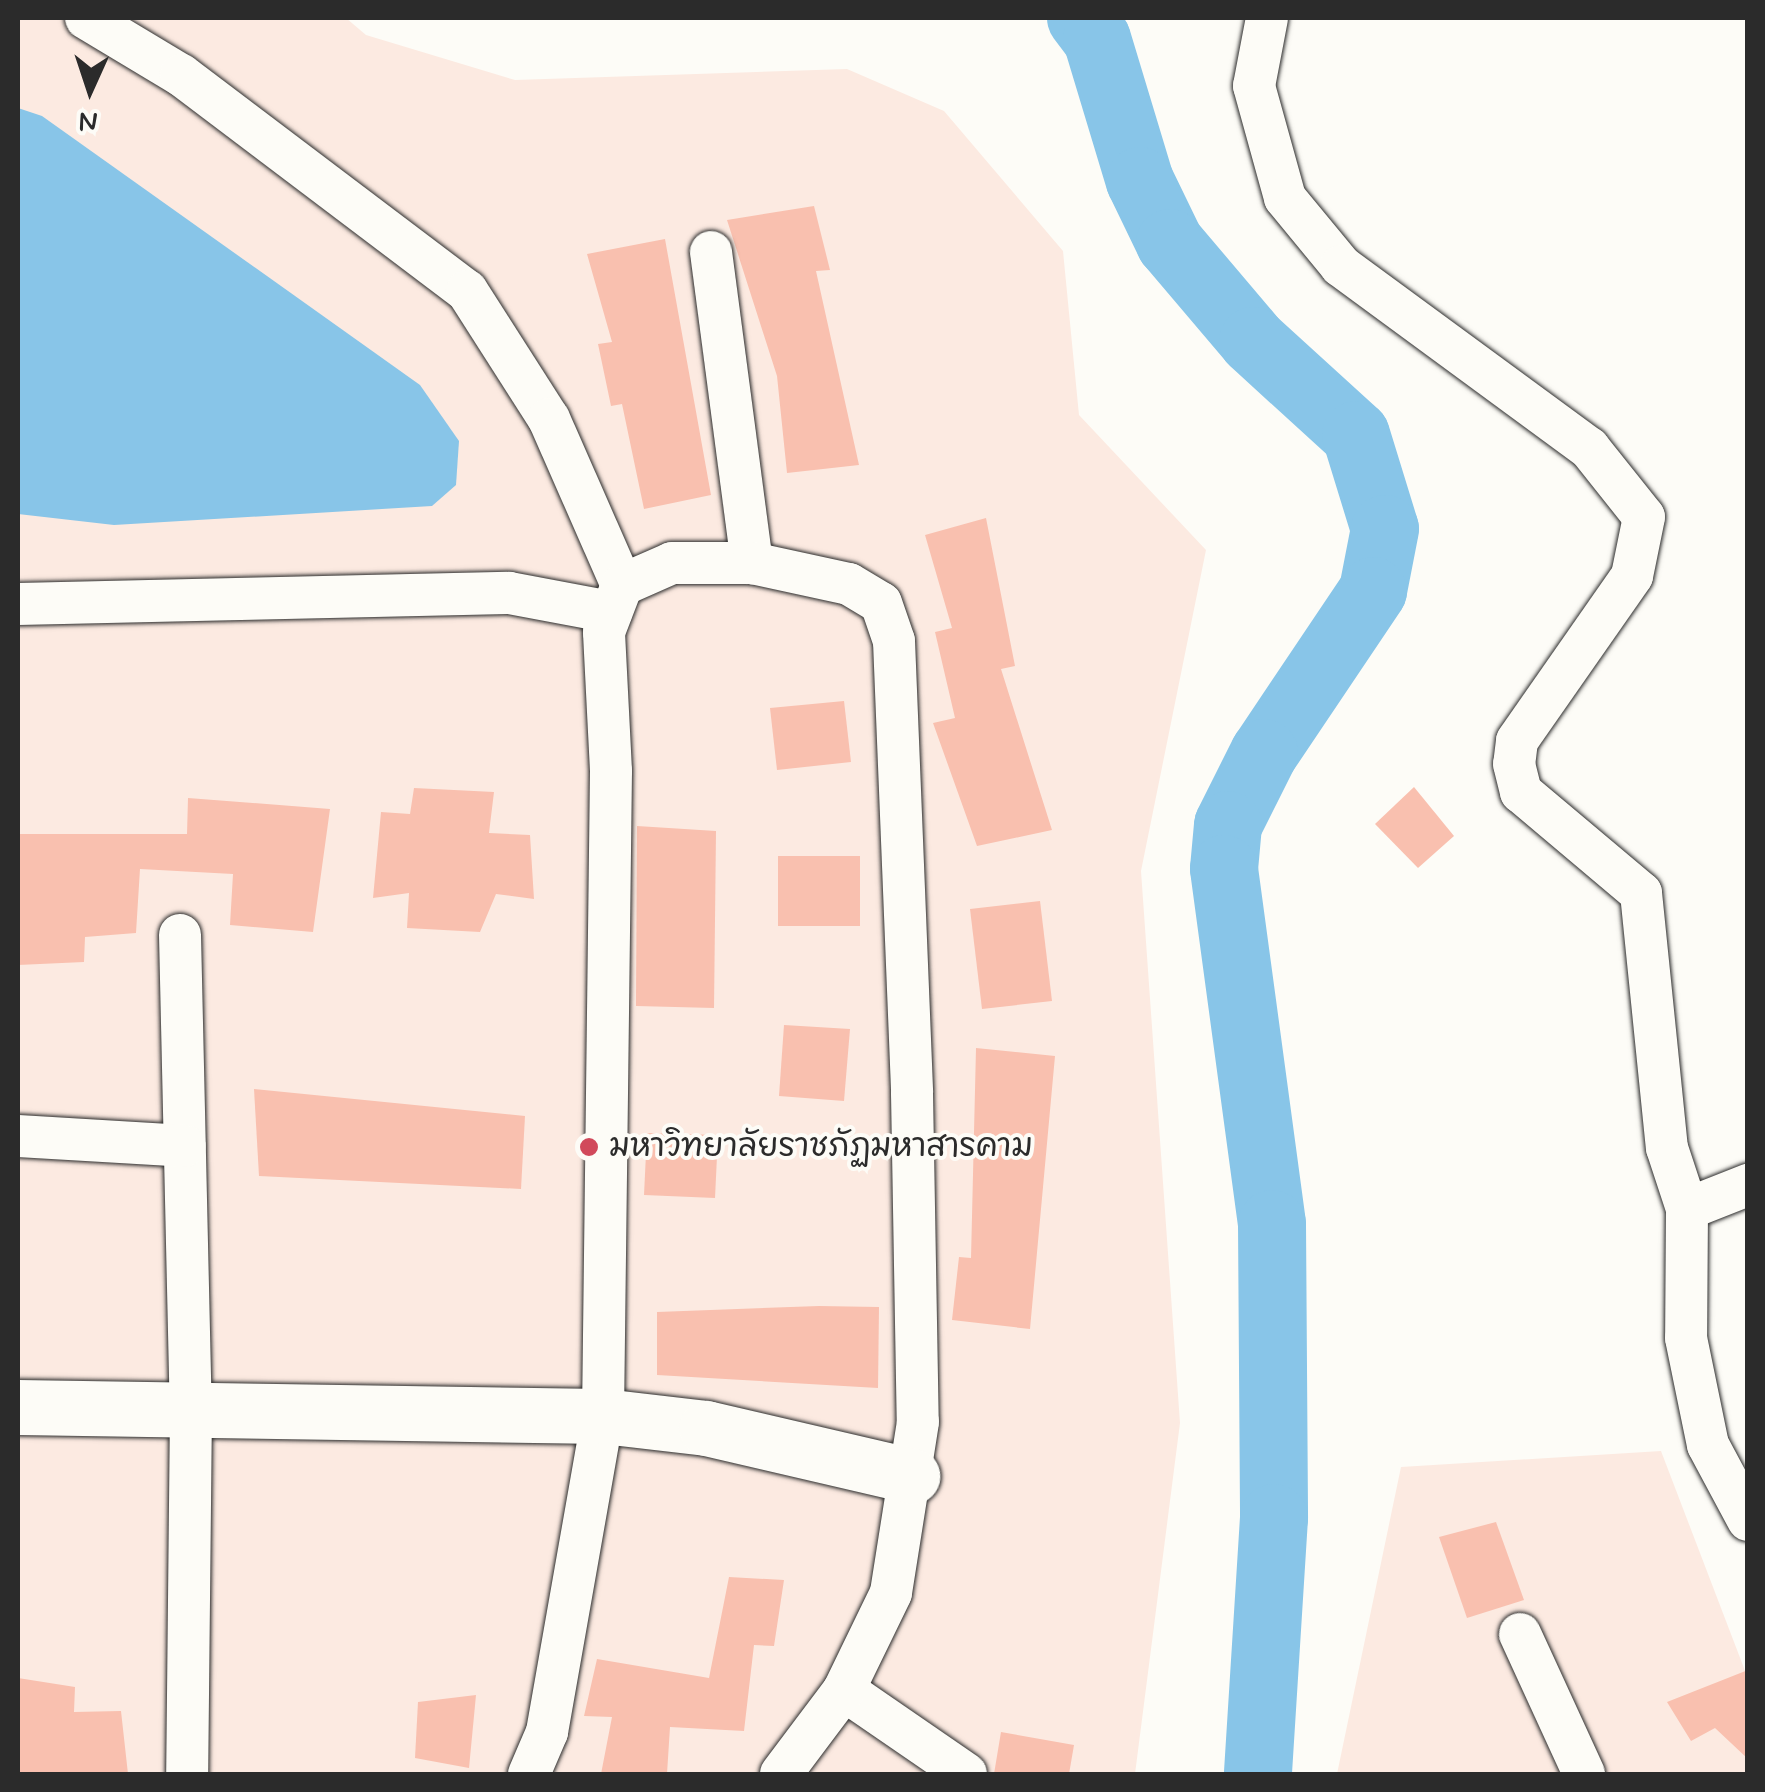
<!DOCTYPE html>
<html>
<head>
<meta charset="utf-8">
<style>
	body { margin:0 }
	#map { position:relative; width:1765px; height:1792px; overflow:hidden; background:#fdfcf7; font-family:Mynerve,"Playpen Sans Thai",sans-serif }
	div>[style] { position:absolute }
	.built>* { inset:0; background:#fceae1 }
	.water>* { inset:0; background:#88c5e8 }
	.river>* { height:68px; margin:-34px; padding:0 34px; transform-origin:34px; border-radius:34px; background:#88c5e8 }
	.building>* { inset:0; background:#f9c0af }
	.roads { filter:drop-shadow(0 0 2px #2b2b2b) drop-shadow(0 0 2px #2b2b2b) }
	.street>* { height:42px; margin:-21px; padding:0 21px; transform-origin:21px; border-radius:21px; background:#fdfcf7 }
	.secondary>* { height:55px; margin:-27.5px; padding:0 27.5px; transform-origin:27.5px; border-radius:27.5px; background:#fdfcf7 }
	.dots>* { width:28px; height:28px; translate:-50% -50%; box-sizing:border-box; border:5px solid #fdfcf7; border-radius:50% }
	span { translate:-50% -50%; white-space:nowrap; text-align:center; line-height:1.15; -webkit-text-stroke:8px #fdfcf7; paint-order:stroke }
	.poi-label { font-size:32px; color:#2b2b2b }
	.left { translate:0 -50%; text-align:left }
	.frame { position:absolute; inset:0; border:20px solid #2b2b2b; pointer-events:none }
	.north { position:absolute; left:40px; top:40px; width:100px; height:100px; -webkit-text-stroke:8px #fdfcf7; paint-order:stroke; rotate:183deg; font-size:28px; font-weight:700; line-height:40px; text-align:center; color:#2b2b2b }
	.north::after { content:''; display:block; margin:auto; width:35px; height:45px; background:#2b2b2b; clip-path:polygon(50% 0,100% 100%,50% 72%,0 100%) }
</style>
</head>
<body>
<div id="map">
	<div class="built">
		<div style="clip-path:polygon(18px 18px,346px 18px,366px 35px,515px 80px,847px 69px,944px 111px,1063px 251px,1079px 415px,1206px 550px,1141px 871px,1180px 1423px,1135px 1774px,18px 1774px)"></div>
		<div style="clip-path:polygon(1661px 1451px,1747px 1676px,1747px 1774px,1337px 1774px,1401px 1467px)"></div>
	</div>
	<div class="water">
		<div style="clip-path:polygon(18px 108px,42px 116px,420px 385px,459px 441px,456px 485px,432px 506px,114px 525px,18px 514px)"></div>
	</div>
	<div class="river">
		<div style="left:1081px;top:18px;width:26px;rotate:53deg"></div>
		<div style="left:1097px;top:39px;width:148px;rotate:73.2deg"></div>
		<div style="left:1140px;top:181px;width:69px;rotate:64.2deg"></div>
		<div style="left:1170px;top:243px;width:128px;rotate:49.7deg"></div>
		<div style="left:1253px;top:341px;width:139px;rotate:42.4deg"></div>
		<div style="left:1356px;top:435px;width:98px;rotate:72.9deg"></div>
		<div style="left:1385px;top:529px;width:63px;rotate:101deg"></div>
		<div style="left:1373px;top:591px;width:195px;rotate:123.9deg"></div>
		<div style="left:1264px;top:753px;width:80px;rotate:116.6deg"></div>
		<div style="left:1228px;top:825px;width:44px;rotate:95.2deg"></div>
		<div style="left:1224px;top:869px;width:358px;rotate:82.3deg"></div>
		<div style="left:1272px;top:1224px;width:294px;rotate:89.6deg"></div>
		<div style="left:1274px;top:1518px;width:256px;rotate:93.6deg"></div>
	</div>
	<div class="building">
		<div style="clip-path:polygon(814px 206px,830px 270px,816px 271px,859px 465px,787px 473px,777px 376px,727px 220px)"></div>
		<div style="clip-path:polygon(665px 239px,711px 495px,644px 509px,622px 404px,611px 406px,598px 344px,612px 342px,587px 254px)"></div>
		<div style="clip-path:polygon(986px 518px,1015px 666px,1001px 669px,1052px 830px,977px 846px,933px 723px,955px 718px,935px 632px,952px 628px,925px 535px)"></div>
		<div style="clip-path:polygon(844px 701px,851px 762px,777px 770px,770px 708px)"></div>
		<div style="clip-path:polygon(1414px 787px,1454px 836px,1418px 868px,1375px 824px)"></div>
		<div style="clip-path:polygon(414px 788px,494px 792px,489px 833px,530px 835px,534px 899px,496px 894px,480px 932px,407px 928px,409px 893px,373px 898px,381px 812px,410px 814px)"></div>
		<div style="clip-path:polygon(188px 798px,330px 809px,313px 932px,230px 925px,233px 874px,140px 869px,136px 933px,85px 937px,84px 962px,18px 965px,18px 834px,187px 834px)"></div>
		<div style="clip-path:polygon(637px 826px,716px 831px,714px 1008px,636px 1006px)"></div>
		<div style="clip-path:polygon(778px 856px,860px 856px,860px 926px,778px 926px)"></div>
		<div style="clip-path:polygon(1040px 901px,1052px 1001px,982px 1009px,970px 909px)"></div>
		<div style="clip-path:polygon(784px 1025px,850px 1029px,844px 1101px,779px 1096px)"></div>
		<div style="clip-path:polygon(976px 1048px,1055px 1056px,1030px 1329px,952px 1320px,959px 1257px,971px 1258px)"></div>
		<div style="clip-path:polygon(254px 1089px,525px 1116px,521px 1189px,259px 1176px)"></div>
		<div style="clip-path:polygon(647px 1133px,718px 1135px,715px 1198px,644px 1195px)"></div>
		<div style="clip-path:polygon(819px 1306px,879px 1307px,878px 1388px,657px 1375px,657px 1312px)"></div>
		<div style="clip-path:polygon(1496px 1522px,1524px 1600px,1467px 1618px,1439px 1537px)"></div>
		<div style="clip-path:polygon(729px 1577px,784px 1580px,774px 1646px,754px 1645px,744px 1731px,670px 1727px,667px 1774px,601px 1774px,612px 1717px,584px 1716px,597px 1659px,709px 1678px)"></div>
		<div style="clip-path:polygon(1748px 1670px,1748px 1759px,1715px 1728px,1691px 1741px,1667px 1702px)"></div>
		<div style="clip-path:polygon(18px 1678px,75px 1687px,74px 1712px,121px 1711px,128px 1774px,18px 1774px)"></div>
		<div style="clip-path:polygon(476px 1695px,469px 1768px,415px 1758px,418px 1702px)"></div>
		<div style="clip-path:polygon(1001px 1732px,1074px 1745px,1069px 1774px,994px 1774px)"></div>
	</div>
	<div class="roads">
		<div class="street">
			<div style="left:86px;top:18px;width:111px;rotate:31deg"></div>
			<div style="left:181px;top:75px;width:358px;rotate:37.1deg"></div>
			<div style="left:467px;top:291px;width:152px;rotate:57.4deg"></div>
			<div style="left:549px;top:419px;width:181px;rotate:66.3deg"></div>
			<div style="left:1267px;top:18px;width:69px;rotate:100.8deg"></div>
			<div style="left:1254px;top:86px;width:116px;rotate:74.5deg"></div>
			<div style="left:1285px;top:198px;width:88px;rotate:50.5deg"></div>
			<div style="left:1341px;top:266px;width:308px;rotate:36.3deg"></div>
			<div style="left:1589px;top:448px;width:88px;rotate:51.4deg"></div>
			<div style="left:1644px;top:517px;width:60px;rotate:101.5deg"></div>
			<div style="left:1632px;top:576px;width:201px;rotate:124.9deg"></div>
			<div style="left:1517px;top:741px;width:23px;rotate:97deg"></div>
			<div style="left:1514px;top:764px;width:29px;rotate:76deg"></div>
			<div style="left:1521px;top:792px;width:157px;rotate:40.1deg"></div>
			<div style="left:1641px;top:893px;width:256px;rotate:84.2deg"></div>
			<div style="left:1667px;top:1148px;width:64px;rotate:71.8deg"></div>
			<div style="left:1687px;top:1209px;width:129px;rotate:90.4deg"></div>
			<div style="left:1686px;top:1338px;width:109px;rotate:78.4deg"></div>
			<div style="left:1708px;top:1445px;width:85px;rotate:61.9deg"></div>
			<div style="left:711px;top:252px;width:314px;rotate:82.5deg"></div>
			<div style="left:18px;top:604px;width:491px;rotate:-1.3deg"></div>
			<div style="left:509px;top:593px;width:104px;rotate:10.6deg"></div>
			<div style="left:180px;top:935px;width:474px;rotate:88.7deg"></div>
			<div style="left:191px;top:1409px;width:365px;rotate:90.6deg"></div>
			<div style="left:18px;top:1136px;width:167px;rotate:3.4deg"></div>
			<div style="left:1687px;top:1209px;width:66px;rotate:-21.5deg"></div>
			<div style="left:1520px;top:1634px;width:154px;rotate:65.4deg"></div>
			<div style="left:844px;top:1690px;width:148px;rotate:34.5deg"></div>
			<div style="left:529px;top:1774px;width:46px;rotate:-66.8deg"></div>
			<div style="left:547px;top:1732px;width:321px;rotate:-80deg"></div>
			<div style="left:603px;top:1416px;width:645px;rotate:-89.29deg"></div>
			<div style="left:611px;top:771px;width:139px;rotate:-92.9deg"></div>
			<div style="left:604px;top:632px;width:50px;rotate:-69deg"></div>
			<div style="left:622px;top:585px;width:55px;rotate:-23.7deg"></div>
			<div style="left:672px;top:563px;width:80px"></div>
			<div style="left:752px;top:563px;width:99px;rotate:12.2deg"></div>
			<div style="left:849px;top:584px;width:37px;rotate:31deg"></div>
			<div style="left:881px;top:603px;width:40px;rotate:71.1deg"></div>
			<div style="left:894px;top:641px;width:452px;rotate:87.7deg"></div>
			<div style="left:912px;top:1093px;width:329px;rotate:89deg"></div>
			<div style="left:918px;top:1422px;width:173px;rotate:99deg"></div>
			<div style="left:891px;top:1593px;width:108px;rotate:115.9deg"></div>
			<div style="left:844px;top:1690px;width:105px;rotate:126.9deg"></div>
		</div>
		<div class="secondary">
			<div style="left:18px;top:1407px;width:585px;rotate:0.88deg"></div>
			<div style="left:603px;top:1416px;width:104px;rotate:6.6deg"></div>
			<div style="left:706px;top:1428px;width:212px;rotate:13.1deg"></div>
		</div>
	</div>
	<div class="dots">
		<div style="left:589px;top:1147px;background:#d1495b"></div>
	</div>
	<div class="poi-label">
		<span class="left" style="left:609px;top:1147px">มหาวิทยาลัยราชภัฏมหาสารคาม</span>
	</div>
	<div class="frame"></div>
	<div class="north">N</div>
</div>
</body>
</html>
